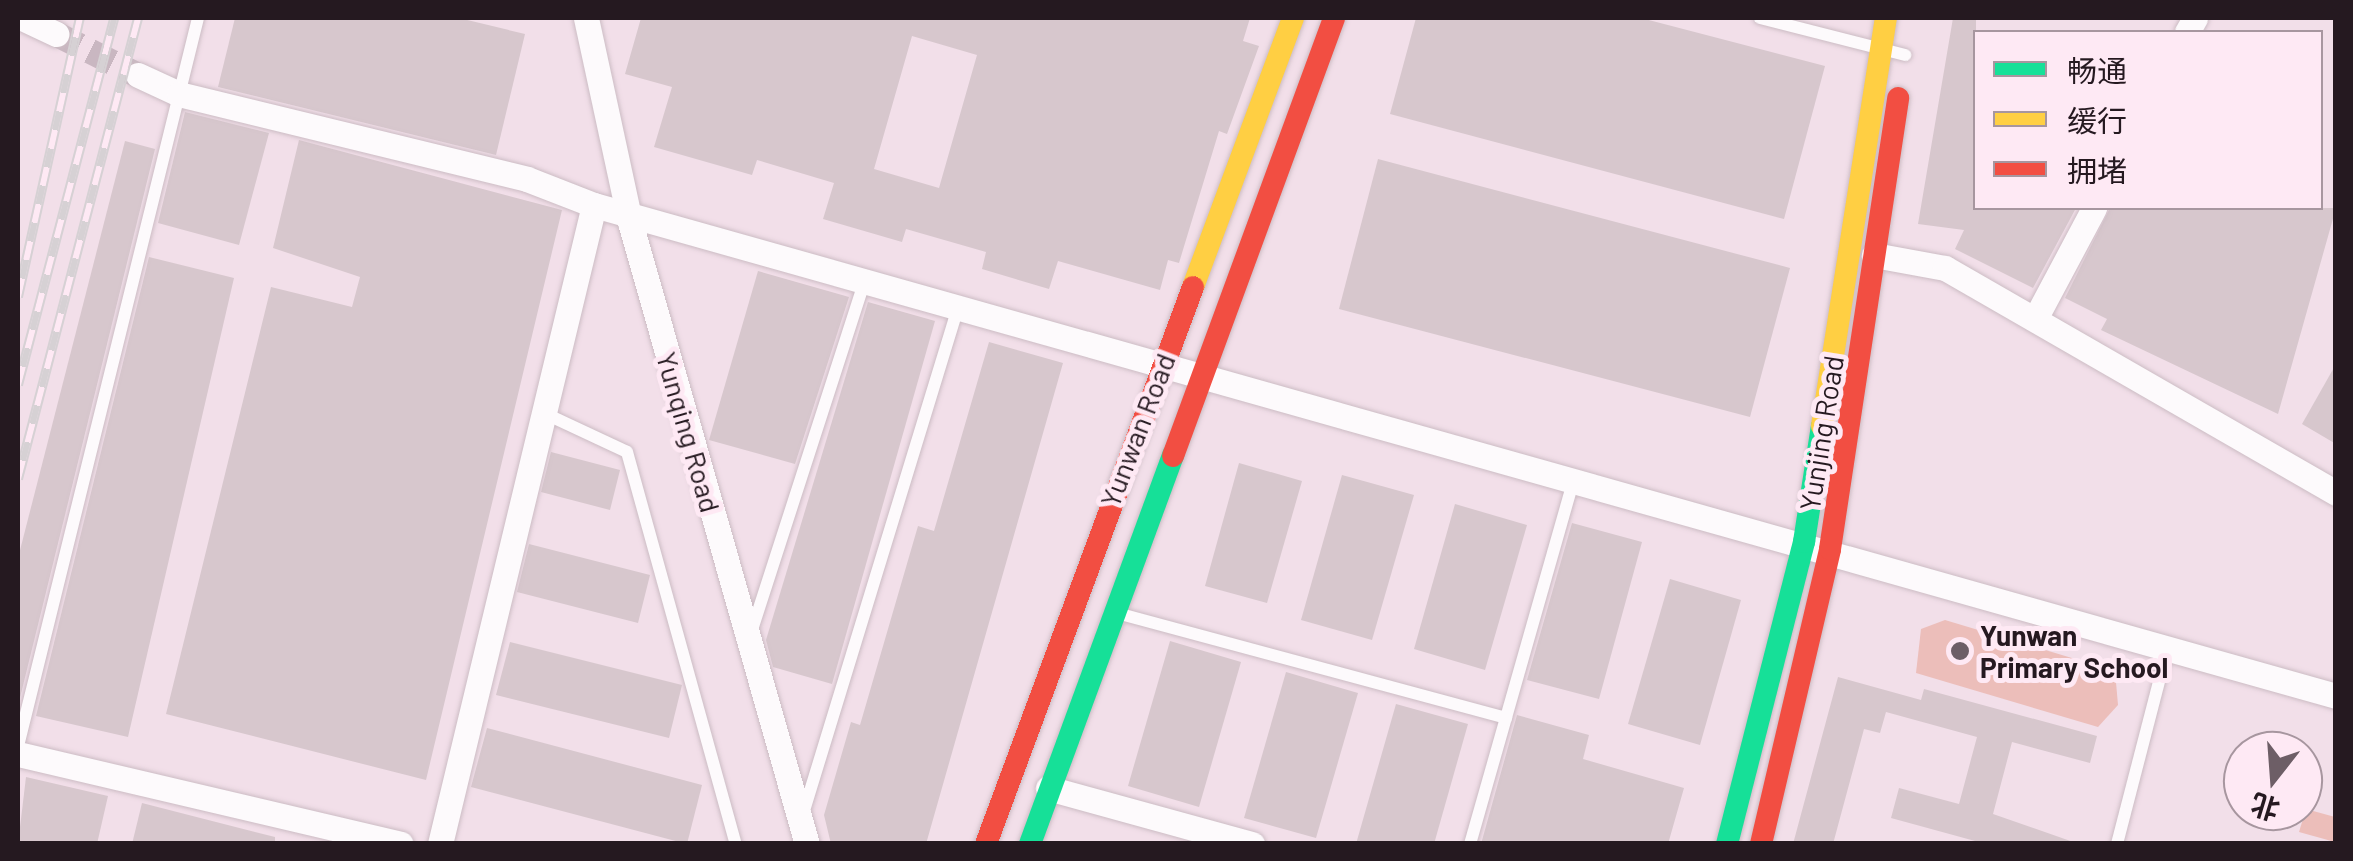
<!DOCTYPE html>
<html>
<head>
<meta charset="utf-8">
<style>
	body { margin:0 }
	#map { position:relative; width:2353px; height:861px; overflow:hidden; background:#f2dfe9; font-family:Barlow,"Noto Sans SC",sans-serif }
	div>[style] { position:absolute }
	.green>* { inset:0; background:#ecbeba }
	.building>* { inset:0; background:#d7c7cd }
	.street-tunnel>* { height:25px; margin-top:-12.5px; transform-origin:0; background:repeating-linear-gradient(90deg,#c9b7c1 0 25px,transparent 0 37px) }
	.roads { filter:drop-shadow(0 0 2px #ccbcc4) drop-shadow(0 0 2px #ccbcc4) }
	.lane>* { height:12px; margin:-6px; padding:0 6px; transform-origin:6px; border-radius:6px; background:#fdfafc }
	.street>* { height:25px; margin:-12.5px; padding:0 12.5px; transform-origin:12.5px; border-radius:12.5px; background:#fdfafc }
	.fast>* { height:22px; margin:-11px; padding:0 11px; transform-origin:11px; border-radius:11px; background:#16e098 }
	.slow>* { height:22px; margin:-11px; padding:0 11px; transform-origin:11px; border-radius:11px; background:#ffcf43 }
	.jam>* { height:22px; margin:-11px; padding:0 11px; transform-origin:11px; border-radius:11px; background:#f24e42 }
	.rail>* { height:10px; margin-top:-5px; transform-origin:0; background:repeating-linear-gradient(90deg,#fee9f4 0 19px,#d6d1d4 0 38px); box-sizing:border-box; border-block:2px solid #d6d1d4 }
	.dots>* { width:28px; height:28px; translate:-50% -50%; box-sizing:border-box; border:5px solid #fee9f4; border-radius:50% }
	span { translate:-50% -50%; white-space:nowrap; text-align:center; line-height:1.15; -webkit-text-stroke:10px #fee9f4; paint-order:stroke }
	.street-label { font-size:28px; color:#251920 }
	.poi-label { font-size:28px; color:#251920; font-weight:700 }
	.left { translate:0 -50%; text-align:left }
	.frame { position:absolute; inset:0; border:20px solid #251920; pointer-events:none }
	.legend { position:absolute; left:1973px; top:30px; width:350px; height:180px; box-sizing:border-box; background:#fee9f4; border:2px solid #a7969f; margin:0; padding:12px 18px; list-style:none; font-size:30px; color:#251920 }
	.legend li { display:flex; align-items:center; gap:20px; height:50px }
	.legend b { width:50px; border:2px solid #a7969f }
	.north { position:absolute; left:2223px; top:731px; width:100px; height:100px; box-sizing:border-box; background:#fee9f4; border:2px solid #a7969f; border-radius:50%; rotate:197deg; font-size:28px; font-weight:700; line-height:40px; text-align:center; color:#251920 }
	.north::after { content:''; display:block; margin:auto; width:35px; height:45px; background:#6d5e66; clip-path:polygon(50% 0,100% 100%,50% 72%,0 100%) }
</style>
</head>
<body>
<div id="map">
	<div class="green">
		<div style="clip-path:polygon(1945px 620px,2115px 671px,2118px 705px,2098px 727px,1916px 673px,1921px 629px)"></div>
		<div style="clip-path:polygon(2306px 809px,2335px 817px,2335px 842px,2299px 832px)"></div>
	</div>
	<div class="building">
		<div style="clip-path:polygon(235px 18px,459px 18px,525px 34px,496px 155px,218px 87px)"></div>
		<div style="clip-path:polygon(evenodd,641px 18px,1250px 18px,1243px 41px,1259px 46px,1227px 134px,1219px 131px,1179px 263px,1168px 260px,1160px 290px,1058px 261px,1049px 289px,982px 269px,986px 252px,906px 229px,902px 242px,823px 219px,834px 183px,757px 160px,752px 175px,654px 147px,672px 87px,625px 74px,641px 18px,912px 36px,977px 55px,939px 188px,874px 169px,912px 36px)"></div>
		<div style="clip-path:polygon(1416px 18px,1641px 18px,1825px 66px,1784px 219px,1390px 114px)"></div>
		<div style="clip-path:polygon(1953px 18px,1976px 18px,1976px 208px,2076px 208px,2033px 288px,1955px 249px,1964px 230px,1918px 224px)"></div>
		<div style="clip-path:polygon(185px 112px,269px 133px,239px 245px,158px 223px)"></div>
		<div style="clip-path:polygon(299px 140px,562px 210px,426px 780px,166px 714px,271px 287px,352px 307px,360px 277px,273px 248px)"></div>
		<div style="clip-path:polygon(125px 141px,155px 149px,18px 706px,18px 558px)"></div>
		<div style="clip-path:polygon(1378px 159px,1790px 268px,1750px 417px,1339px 309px)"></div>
		<div style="clip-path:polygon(2110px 208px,2336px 208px,2278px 414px,2101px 330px,2107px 319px,2065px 298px)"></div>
		<div style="clip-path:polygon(149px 257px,234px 278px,128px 737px,36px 716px)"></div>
		<div style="clip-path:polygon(758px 271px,849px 297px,795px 464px,709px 440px)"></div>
		<div style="clip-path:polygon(868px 302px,935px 321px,832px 684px,773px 667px,766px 640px)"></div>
		<div style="clip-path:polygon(989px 342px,1063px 363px,926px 844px,831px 844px,824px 815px,851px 722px,860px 725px,918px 526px,934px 531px)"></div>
		<div style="clip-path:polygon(2336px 364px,2336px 444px,2302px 424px)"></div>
		<div style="clip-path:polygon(551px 452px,620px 470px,610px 510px,541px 492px)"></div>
		<div style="clip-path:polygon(1239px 463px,1302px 481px,1267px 603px,1205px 586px)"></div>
		<div style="clip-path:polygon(1342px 475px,1414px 495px,1372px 640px,1301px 620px)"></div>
		<div style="clip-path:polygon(1455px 504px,1527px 525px,1485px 670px,1414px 649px)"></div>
		<div style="clip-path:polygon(1572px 523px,1642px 542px,1599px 699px,1527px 680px)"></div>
		<div style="clip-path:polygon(529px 544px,650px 575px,638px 623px,517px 592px)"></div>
		<div style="clip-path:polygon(1670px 579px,1741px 600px,1700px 745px,1628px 724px)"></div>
		<div style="clip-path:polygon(1170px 641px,1241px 662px,1199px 807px,1128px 786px)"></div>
		<div style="clip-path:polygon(510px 642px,682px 685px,669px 738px,496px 695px)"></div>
		<div style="clip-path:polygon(1286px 672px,1358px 693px,1316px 838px,1244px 818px)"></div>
		<div style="clip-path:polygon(1838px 677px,1921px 700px,1924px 689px,2097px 736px,2090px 763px,2012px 742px,1993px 814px,2079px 844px,1986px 844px,1891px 818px,1899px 788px,1959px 804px,1977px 737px,1886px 712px,1880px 733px,1864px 729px,1833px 844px,1793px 844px)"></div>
		<div style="clip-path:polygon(1396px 704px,1468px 724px,1434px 844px,1356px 844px)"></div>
		<div style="clip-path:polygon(1517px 715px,1589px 735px,1583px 759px,1684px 788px,1668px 844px,1481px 844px)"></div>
		<div style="clip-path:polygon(487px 728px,702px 785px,687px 844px,471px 787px)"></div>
		<div style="clip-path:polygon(26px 777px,108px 796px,97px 844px,18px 844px)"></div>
		<div style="clip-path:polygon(142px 803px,275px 837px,275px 844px,132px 844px)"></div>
	</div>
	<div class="street-tunnel">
		<div style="left:57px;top:34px;width:91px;rotate:26.8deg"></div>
	</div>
	<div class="roads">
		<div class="lane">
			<div style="left:1760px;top:18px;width:150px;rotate:14.3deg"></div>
			<div style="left:546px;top:414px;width:89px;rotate:25.1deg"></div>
			<div style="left:627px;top:452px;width:407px;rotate:74.5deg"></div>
			<div style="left:1117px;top:613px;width:403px;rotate:15.1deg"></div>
			<div style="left:751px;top:633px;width:365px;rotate:-72.1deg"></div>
			<div style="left:18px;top:746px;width:750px;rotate:-76.11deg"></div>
			<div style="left:803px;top:814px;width:526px;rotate:-72.98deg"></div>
			<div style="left:1470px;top:844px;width:379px;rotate:-74.1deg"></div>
			<div style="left:2117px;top:844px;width:203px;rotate:-75.5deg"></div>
		</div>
		<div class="street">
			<div style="left:22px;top:18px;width:38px;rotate:25deg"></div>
			<div style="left:586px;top:18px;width:209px;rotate:77.8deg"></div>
			<div style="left:630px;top:222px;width:647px;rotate:74.12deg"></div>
			<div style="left:2187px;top:32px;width:16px;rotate:-60deg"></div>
			<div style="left:138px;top:75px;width:45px;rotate:24.9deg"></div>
			<div style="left:179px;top:94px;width:358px;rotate:13.7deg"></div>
			<div style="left:527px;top:179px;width:72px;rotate:21.2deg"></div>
			<div style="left:1874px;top:255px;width:72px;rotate:10.4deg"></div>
			<div style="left:1945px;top:268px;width:451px;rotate:29.9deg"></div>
			<div style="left:2035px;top:319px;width:126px;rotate:-62deg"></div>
			<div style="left:18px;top:754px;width:393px;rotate:13.2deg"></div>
			<div style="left:1048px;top:788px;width:212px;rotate:15.4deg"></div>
			<div style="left:440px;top:844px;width:657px;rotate:-76.45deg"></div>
			<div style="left:594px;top:205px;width:1810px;rotate:15.74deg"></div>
		</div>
		<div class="fast">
			<div style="left:1030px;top:844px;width:414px;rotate:-69.8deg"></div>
			<div style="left:1727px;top:844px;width:312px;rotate:-75.7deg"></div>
			<div style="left:1804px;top:542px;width:117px;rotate:-81.2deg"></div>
		</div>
		<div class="slow">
			<div style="left:1193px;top:287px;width:287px;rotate:-69.6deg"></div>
			<div style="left:1822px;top:426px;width:413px;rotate:-81.1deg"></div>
		</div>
		<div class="jam">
			<div style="left:1173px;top:456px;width:467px;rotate:-69.8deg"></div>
			<div style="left:986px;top:844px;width:594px;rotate:-69.61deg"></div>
			<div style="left:1761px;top:844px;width:303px;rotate:-76.8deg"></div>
			<div style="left:1830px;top:549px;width:456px;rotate:-81.4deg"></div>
		</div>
	</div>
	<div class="rail">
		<div style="left:18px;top:297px;width:286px;rotate:-77.5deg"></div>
		<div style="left:18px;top:385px;width:379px;rotate:-75.3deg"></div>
		<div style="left:18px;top:479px;width:476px;rotate:-75.4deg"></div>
	</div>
	<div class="dots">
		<div style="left:1960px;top:651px;background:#6d5e66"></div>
	</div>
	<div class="street-label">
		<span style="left:1137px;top:430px;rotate:-69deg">Yunwan Road</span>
		<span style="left:689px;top:432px;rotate:74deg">Yunqing Road</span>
		<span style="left:1821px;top:433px;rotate:-81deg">Yunjing Road</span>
	</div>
	<div class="poi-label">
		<span class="left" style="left:1980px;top:651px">Yunwan<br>Primary School</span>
	</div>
	<div class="frame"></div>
	<ul class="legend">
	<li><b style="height:12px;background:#16e098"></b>畅通</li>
	<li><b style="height:12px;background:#ffcf43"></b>缓行</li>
	<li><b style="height:12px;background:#f24e42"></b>拥堵</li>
	</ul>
	<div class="north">北</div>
</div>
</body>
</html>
